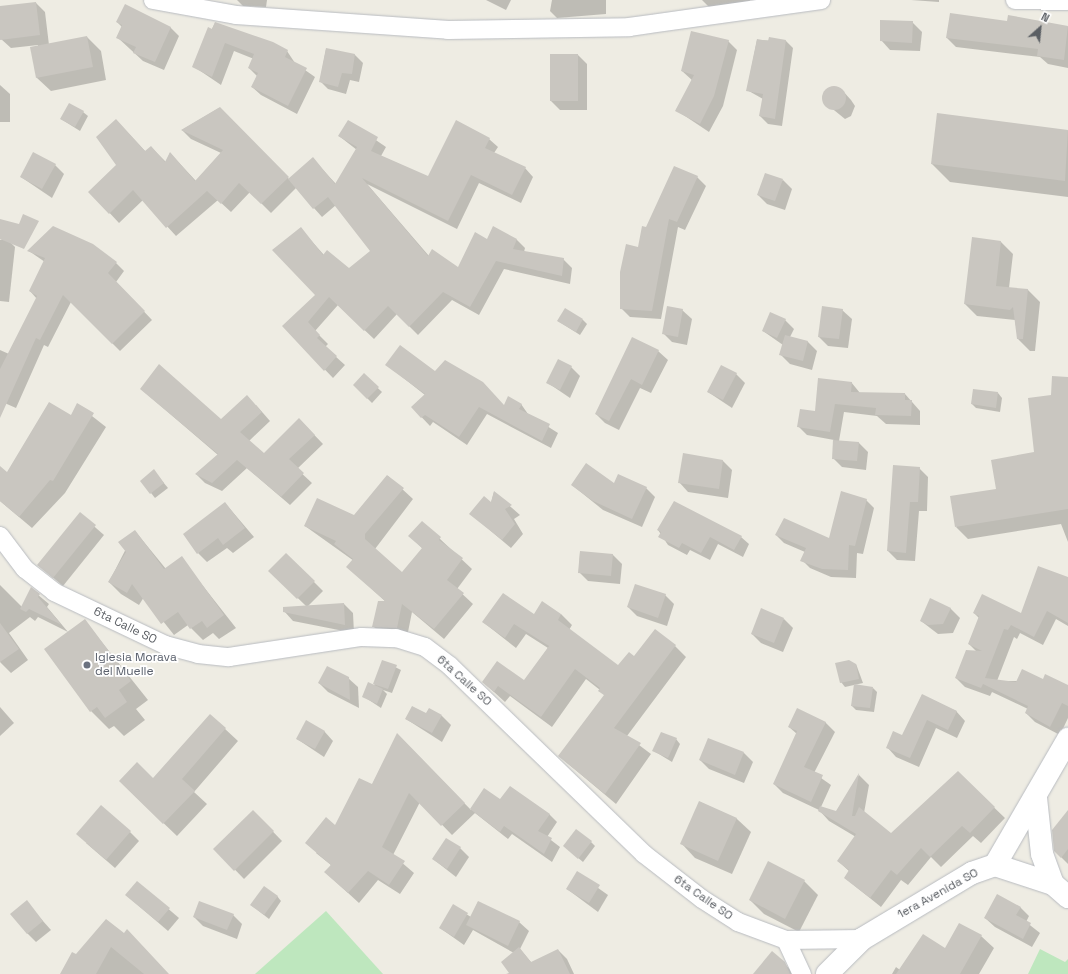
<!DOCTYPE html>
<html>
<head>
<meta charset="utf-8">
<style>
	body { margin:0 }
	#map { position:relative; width:1068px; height:974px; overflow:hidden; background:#eeece3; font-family:"Space Grotesk",sans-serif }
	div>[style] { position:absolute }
	.green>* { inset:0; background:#bee7be }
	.shadow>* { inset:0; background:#0003 }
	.building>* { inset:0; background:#c9c6c0 }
	.round { border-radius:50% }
	.roads { filter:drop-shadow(0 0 1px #b8bbc0) drop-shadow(0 0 1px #b8bbc0) }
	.street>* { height:18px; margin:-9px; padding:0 9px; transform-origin:9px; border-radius:9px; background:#fff }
	.secondary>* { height:22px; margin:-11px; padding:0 11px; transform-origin:11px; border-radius:11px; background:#fff }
	.dots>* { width:11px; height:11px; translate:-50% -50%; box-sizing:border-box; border:2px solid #fff; border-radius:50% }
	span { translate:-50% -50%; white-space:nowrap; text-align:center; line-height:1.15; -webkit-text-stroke:3.5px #fff; paint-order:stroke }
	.street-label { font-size:12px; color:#5b5f64 }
	.worship-label { font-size:12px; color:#5b616d }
	.left { translate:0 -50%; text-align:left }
	.north { position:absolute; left:1020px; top:8px; width:40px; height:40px; -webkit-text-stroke:3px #fff; paint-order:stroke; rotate:27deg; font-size:11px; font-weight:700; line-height:16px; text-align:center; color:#5b5f64 }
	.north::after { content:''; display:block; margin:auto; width:14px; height:18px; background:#5b5f64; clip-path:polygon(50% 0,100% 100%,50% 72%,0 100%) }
</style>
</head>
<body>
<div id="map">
	<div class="green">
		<div style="clip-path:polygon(326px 911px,383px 974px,255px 974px)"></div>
		<div style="clip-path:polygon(1040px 949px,1065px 962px,1068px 959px,1068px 974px,1028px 974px)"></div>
	</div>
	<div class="shadow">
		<div style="clip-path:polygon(237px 0,267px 0,266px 7px,243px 6px)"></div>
		<div style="clip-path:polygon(486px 0,511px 0,506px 10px)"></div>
		<div style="clip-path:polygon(552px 0,606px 0,606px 14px,557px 18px,550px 11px)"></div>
		<div style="clip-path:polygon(702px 0,750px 0,749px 4px,709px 7px)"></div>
		<div style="clip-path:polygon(911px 0,939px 0,939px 2px)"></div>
		<div style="clip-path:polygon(36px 3px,45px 12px,49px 45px,87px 37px,101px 51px,106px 80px,51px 91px,37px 78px,38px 45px,11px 48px,1px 39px,0 7px)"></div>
		<div style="clip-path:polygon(1009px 16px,1068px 27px,1068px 68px,1048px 64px,1040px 57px,956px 47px,947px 38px,1008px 22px)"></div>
		<div style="clip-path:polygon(117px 22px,170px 27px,179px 36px,164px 70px,143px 61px,117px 37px,122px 27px)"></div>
		<div style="clip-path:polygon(912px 22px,922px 32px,920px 51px,890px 50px,881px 40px)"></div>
		<div style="clip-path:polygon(215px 23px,287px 51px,295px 63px,315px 77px,297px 114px,261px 95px,252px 87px,257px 76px,249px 68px,254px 59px,234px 51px,221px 85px,193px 66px)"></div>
		<div style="clip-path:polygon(757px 40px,786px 41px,793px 48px,782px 126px,768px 124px,760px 116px,763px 99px,747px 90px)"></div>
		<div style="clip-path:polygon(728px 41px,737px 50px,723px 106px,709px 132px,676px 110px,693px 81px,682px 71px)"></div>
		<div style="clip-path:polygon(326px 49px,355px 55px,363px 63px,359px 82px,350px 80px,346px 94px,328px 89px,320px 81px)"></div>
		<div style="clip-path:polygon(578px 55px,587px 64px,587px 110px,560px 110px,551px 101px)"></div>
		<div style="clip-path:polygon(0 85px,10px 94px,10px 122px,0 122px)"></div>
		<div style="clip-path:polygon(832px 88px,842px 90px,851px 100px,855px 106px,851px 116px,845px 119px,824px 102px,825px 91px)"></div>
		<div style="clip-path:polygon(219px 108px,289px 179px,313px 159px,336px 184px,357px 150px,339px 136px,348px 121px,386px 147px,381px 156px,428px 177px,489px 139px,498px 147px,494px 153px,525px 168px,533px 177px,521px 203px,479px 183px,457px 229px,367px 184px,429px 256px,458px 269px,488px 240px,494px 228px,517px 240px,525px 248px,524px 252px,563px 259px,572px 268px,570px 284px,504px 269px,479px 315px,452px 300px,418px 335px,397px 314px,374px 339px,338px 305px,315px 331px,328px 344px,325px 347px,345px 365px,333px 378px,283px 326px,317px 295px,300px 228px,324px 255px,349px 270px,371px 251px,336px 205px,322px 217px,296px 188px,271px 213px,250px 192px,231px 212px,218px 200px,176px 236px,143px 200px,119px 223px,90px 192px,118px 165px,116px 120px,146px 152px,151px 147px,166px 162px,170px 153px,196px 181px,221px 153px,191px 139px,182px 130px)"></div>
		<div style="clip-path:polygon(83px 112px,88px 116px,80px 131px,61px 119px)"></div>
		<div style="clip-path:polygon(938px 114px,1068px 131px,1068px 197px,950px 182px,932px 164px)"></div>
		<div style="clip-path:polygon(55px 165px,64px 174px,52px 198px,21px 177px)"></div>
		<div style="clip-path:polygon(697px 177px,706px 186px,685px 230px,678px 227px,661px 319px,630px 317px,621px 308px,647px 228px)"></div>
		<div style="clip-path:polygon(783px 180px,792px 189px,785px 210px,767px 204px,758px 195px)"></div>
		<div style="clip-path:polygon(6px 238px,15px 247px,9px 302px,0 301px,0 240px)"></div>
		<div style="clip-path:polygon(973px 239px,1001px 242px,1013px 254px,1009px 288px,1028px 290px,1040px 302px,1035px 351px,1030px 351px,1018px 339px,1015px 320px,977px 316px,965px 304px)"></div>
		<div style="clip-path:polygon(29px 251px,116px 263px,124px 271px,116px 282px,152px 320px,120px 351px,71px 302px,48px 347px,44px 345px,16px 408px,0 401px,0 350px,9px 354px,37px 299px,30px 291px,45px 262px)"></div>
		<div style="clip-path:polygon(682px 310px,692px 319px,687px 345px,672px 342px,663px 333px)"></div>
		<div style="clip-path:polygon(842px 310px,852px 319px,848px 348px,828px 346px,819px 337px)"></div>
		<div style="clip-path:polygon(583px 320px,587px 324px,580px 335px,558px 321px)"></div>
		<div style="clip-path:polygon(785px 320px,794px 329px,790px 337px,808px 342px,817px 351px,812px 370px,790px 364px,781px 355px,783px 345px,763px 331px)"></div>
		<div style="clip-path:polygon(658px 351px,668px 360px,651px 393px,640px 388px,619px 430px,605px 423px,596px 414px)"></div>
		<div style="clip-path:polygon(387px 365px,435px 373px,504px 406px,521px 404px,528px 414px,558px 433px,551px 448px,487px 414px,467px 445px,433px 422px,430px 426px,412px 407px,425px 395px)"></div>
		<div style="clip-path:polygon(571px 367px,580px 376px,570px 398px,548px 383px)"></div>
		<div style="clip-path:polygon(736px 374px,745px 383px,732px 408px,708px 392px)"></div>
		<div style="clip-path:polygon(364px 375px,382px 392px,372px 403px,354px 385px)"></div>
		<div style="clip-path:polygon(1068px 378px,1068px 542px,1061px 524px,968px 539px,956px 527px,1035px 453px,1052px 396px)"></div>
		<div style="clip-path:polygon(851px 382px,860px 393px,905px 394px,920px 411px,920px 425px,886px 424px,877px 416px,844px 412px,839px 441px,859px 443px,868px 452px,866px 470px,842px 467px,833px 458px,834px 440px,807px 435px,798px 426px)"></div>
		<div style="clip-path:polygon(141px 389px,221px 420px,256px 405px,270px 421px,249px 441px,264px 455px,299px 419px,323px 444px,297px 469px,312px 483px,290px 505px,247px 468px,222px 491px,205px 483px,196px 474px,218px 455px)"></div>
		<div style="clip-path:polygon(998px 393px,1002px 398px,1000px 412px,976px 408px,972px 404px)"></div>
		<div style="clip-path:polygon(78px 405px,106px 427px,65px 493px,32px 528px,0 501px,0 469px,7px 474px,71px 416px)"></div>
		<div style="clip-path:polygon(684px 454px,723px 461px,732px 470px,728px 498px,688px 492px,679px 482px)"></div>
		<div style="clip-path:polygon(919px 468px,928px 477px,927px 511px,919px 511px,915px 561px,897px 560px,888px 551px)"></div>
		<div style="clip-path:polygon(154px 471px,168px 488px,155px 498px,151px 493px)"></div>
		<div style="clip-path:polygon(388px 476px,413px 499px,375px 549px,402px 573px,423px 549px,410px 536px,422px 522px,472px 569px,457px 589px,473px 604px,444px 639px,412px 612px,407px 637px,383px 636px,373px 626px,386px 602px,348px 567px,354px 561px,305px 526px,354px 516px)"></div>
		<div style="clip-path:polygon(614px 484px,646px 488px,655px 497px,642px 527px,603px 510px,572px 485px)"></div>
		<div style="clip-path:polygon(494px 492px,520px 515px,514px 519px,523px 534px,511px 548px,471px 514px,491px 503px)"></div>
		<div style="clip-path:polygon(866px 500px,874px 508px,863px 554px,857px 553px,856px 578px,831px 577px,810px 568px,802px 560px,805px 552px,784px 543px,776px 535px,830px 539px)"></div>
		<div style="clip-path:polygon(225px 503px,254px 537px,233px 553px,227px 548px,207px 562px,198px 553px)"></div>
		<div style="clip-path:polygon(80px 514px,104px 535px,63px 586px,38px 565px)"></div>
		<div style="clip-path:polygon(658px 530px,741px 537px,749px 544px,743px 557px,718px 544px,710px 560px,690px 550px,687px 555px,668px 545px)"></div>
		<div style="clip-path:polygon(135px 531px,166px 569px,181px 558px,236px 628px,219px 639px,213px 633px,203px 640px,188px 625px,174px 635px,144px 597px,139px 605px,121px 594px,109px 582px)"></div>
		<div style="clip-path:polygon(580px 552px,613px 555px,622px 564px,620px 584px,588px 581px,579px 572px)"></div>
		<div style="clip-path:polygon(286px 554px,323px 591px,308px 606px,344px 604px,353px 613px,354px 633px,293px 621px,284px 611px,306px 606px,270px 571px)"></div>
		<div style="clip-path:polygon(1068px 579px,1068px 626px,1056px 619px,1043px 645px,1020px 633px,1017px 639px,1014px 637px,997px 681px,1043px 681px,1068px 686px,1068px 718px,1060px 735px,1035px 722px,1026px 713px,1028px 709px,992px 692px,990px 696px,965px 687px,956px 678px,977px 652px,969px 644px,979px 618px,974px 613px,1022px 614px)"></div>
		<div style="clip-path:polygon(0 585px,22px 607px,31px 589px,49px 604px,47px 607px,68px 632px,38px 617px,35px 621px,30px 617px,9px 633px,28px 660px,11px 673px,0 662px)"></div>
		<div style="clip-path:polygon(665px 595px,674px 604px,667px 626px,637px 616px,628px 607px)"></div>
		<div style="clip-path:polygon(950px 608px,960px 618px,953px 633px,938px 634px,921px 621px)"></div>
		<div style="clip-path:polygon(561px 614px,572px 625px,569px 630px,618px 667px,634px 657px,675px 646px,686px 657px,627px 736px,651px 754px,616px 804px,559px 756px,605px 696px,600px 690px,586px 679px,552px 727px,510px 696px,505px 702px,483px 682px,524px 682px,548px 648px,526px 634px,516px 648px,483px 622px)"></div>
		<div style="clip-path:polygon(784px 619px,793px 628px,783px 652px,761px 643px,752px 634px)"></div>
		<div style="clip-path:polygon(85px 621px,148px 700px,136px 709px,145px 720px,124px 736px,114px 726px,109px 729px,91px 711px)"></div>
		<div style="clip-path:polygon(383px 661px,401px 670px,392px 693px,383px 690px,387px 694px,381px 708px,363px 696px,374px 686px)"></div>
		<div style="clip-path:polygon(856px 664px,863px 683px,845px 687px,841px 682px)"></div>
		<div style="clip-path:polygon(348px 678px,358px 687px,359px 708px,328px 692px,319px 683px)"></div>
		<div style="clip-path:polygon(873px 688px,877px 692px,874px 712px,856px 710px,852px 706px)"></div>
		<div style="clip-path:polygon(922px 695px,956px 711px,965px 721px,957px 738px,936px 728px,919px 767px,896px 757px,887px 747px,903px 736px)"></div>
		<div style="clip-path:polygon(0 707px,14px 723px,0 736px)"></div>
		<div style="clip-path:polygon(210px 715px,238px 741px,194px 792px,207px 804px,177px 836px,133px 794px,153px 779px)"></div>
		<div style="clip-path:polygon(426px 715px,442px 716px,451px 725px,442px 742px,406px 719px)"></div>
		<div style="clip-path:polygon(825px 722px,835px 732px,814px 773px,831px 785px,821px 807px,836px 812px,859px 775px,869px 785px,864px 813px,891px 835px,958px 773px,1005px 818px,981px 843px,973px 836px,941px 867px,931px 857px,908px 885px,901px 880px,881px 907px,845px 878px,850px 872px,838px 861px,856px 837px,829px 821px,819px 810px,783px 793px,774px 784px,797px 734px,789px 727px)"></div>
		<div style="clip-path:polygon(324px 731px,333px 741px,324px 757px,297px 739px)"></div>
		<div style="clip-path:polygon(398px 735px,471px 810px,500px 800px,549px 814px,557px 822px,547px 837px,560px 847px,552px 862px,512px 834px,508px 839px,475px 813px,452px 835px,420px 802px,393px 855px,414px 873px,400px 894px,378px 880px,359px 903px,325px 872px,331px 865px,316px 853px,372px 785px)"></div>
		<div style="clip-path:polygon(676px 739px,680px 744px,672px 762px,654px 751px)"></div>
		<div style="clip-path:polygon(744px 753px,753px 762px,744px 783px,709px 769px,700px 760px)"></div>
		<div style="clip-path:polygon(700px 802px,737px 819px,751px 832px,732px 874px,695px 858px,682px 844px)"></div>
		<div style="clip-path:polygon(253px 811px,282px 841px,244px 879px,215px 849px)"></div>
		<div style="clip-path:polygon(1068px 812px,1068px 864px,1055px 851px)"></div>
		<div style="clip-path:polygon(130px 832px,139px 841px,115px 868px,86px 843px)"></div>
		<div style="clip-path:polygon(591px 842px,595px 846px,583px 862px,564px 846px)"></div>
		<div style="clip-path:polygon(460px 848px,469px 857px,456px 877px,433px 859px)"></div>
		<div style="clip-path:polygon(577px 873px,608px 895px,598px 912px,567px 889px)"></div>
		<div style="clip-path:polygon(804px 881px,818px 895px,799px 932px,764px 914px,750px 900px)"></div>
		<div style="clip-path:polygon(137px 882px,179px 918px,168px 931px,126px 895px)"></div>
		<div style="clip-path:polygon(277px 896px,281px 901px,269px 919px,251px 905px)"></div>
		<div style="clip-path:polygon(26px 902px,51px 930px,36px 942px,27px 933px)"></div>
		<div style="clip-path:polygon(478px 902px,519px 922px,529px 931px,520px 949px,541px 974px,511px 974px,514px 953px,473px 930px,464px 945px,440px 928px,453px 906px,471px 917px)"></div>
		<div style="clip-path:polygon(1020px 907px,1029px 916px,1026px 922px,1040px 933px,1032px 947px,995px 927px,985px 918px)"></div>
		<div style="clip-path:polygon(233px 915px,242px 924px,237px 939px,203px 926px,194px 917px)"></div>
		<div style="clip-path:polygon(106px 920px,168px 974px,61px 974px)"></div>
		<div style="clip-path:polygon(981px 936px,994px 948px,979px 974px,892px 974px,896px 967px,900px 970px)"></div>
		<div style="clip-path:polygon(558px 950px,567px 959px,574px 974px,543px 974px)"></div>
		<div style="clip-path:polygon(784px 963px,794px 974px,757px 974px)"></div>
	</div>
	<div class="building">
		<div style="clip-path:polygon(36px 2px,40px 35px,0 40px,0 6px)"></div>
		<div style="clip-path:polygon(125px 4px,171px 27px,155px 62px,133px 53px,136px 47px,116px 38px,122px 25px,116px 22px)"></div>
		<div style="clip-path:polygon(950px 13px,1007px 21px,1008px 15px,1068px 26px,1064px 60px,1037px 56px,1038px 49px,946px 38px)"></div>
		<div style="clip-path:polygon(880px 20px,913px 21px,912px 43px,880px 41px)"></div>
		<div style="clip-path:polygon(215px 22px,273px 42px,288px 50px,285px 57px,307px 68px,288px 106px,251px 87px,258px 73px,248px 68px,254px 54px,225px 43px,212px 77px,192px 67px,208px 27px,212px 29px)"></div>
		<div style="clip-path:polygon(691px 31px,729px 40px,714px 96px,700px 124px,675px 111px,694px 75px,681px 71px)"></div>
		<div style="clip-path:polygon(87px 36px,93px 67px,36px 78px,30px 47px)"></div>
		<div style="clip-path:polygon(769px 37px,786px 40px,775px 119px,759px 116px,763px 94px,746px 91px,757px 39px,768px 41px)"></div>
		<div style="clip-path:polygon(326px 48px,355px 54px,352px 74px,342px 73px,338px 87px,319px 82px)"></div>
		<div style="clip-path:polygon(550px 54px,578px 54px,578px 101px,550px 101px)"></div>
		<div class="round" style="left:822px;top:86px;width:24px;height:24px"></div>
		<div style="clip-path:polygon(69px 103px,84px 111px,75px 127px,60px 119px)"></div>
		<div style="clip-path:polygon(220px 107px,289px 177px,261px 204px,239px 183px,221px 204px,207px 191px,166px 228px,133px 190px,109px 214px,88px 192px,116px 165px,96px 137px,116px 119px,145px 151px,151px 146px,165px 162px,170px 152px,195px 181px,223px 150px,181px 130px)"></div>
		<div style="clip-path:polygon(937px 113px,1068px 130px,1065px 181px,931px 164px)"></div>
		<div style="clip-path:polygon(348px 120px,378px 137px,371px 151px,428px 176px,456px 120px,490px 138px,485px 148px,526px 167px,512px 195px,471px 175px,448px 221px,362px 178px,428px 256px,432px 249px,458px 267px,475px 232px,487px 239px,493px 226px,517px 239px,513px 249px,564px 258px,562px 276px,496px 261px,470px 307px,443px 292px,409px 327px,388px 306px,364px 331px,329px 297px,308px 322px,320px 335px,317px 338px,337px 356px,324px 371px,282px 326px,315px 295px,272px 250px,301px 227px,323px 255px,327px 250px,349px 268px,370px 251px,328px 197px,313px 209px,288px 179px,313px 157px,335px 184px,357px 147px,338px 136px)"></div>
		<div style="clip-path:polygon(33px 152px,56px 164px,42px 189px,20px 177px)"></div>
		<div style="clip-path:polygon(674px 166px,698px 176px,677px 222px,669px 219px,652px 311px,620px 309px,620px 272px,626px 244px,638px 247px,642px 226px,646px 227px)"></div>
		<div style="clip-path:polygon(765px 173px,783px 179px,775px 201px,757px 195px)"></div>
		<div style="clip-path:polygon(23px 214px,39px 221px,24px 249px,0 239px,0 219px,19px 224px)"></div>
		<div style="clip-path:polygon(53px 226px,93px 244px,117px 262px,108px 273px,145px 311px,112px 344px,63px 295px,40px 340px,36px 338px,0 418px,0 369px,37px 296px,29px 291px,45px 258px,27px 251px)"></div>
		<div style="clip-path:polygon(972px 237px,1001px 241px,996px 286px,1028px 289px,1023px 339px,1017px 339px,1013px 307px,1010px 310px,964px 304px)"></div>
		<div style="clip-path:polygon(667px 306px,683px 309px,678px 337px,662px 334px)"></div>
		<div style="clip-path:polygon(822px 306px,843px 309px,839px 339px,818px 337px)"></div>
		<div style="clip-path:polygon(565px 308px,583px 319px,576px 332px,557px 321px)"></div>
		<div style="clip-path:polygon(770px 312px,786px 319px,777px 338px,762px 331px)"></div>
		<div style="clip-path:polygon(785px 335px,808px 341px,803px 361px,779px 355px)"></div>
		<div style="clip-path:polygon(632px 337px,659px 350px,642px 385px,631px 379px,609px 421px,595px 414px)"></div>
		<div style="clip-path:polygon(400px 345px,435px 371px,445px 360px,483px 382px,504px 405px,508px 396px,522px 404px,519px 409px,550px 424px,542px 441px,479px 407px,459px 437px,425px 415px,421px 418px,411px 407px,425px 394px,385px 365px)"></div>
		<div style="clip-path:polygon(558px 359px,572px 366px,560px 390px,546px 383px)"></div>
		<div style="clip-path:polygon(159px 364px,221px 419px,247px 395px,262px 412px,240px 432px,264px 453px,299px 418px,315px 435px,289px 459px,304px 473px,281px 497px,237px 460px,212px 483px,195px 474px,218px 454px,140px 389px)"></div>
		<div style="clip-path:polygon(721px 365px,737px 373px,723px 400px,707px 392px)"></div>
		<div style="clip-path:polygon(364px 373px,379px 387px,367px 399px,353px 385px)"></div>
		<div style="clip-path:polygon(1052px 376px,1068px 377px,1068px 509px,955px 527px,950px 496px,996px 489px,991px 460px,1034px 452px,1028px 398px,1051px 395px)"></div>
		<div style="clip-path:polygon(818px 378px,852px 382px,851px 392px,905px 393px,905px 400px,912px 400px,911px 416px,875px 415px,876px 408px,835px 404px,830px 432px,797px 427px,800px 409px,815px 411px)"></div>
		<div style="clip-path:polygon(973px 389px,998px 392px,996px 408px,971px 404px)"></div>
		<div style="clip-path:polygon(49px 402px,71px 415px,77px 403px,94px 413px,53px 481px,50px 480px,19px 517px,0 501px,0 466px,7px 472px)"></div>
		<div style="clip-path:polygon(833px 440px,859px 442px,857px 461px,832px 459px)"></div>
		<div style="clip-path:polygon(683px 453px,723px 460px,719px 489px,678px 483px)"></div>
		<div style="clip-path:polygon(586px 463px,614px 483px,618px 474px,647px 487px,632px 519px,593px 501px,571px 485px)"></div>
		<div style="clip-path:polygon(893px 465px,920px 467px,918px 502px,910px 502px,906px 553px,887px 551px)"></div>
		<div style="clip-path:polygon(154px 469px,164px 483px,150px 494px,140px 481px)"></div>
		<div style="clip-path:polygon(387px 475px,404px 488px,365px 534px,365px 539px,402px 572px,422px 548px,408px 536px,422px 521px,441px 537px,439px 540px,463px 558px,447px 580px,464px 593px,434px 629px,402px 604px,397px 628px,372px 627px,378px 601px,385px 601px,346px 567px,353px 559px,334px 544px,336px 541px,304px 526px,317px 498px,354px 515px)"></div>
		<div style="clip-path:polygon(494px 491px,512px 505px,505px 509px,515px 524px,502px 540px,469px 514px,484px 496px,491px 502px)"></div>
		<div style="clip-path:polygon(841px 491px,867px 499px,855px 546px,849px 545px,848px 570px,822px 569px,800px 561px,806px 548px,775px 535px,784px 518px,829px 538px)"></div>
		<div style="clip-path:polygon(674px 501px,742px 536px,734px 550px,710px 537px,701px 553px,682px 543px,679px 548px,658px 537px,661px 532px,657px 530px)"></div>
		<div style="clip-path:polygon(225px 502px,245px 528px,223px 545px,218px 538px,197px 554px,183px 534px)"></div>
		<div style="clip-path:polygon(80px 512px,96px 525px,53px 578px,37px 565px)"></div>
		<div style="clip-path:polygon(135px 530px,164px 569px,182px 556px,224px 615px,207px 628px,202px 621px,190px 629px,178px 612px,161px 624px,132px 584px,127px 593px,108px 582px,126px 552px,118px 542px)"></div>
		<div style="clip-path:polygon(580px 551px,613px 554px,611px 576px,578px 573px)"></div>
		<div style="clip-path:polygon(286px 553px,315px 581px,297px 599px,268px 571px)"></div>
		<div style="clip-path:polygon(1038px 566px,1068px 577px,1068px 623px,1047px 611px,1034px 637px,1011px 625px,1008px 630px,1004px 629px,985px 678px,1016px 682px,1022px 669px,1043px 679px,1045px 674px,1068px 685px,1068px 706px,1062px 703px,1050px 727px,1025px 713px,1028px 706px,983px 684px,981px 688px,955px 678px,966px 650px,982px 651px,968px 644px,979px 616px,973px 613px,982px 594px,1021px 613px)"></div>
		<div style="clip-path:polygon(635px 584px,666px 594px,658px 618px,627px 607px)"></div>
		<div style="clip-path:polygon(31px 587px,40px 594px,38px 597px,62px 625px,29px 609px,26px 612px,20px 609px)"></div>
		<div style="clip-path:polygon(503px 593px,534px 614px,542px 601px,561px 614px,558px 620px,618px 665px,629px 652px,634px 656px,655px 629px,676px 645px,614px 728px,641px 743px,605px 794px,558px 756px,604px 695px,598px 691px,600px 688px,575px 669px,541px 717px,498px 686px,494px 692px,482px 682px,497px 661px,524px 680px,549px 646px,514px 624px,505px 638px,482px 622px)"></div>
		<div style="clip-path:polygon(930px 598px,951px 608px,943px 624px,928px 625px,920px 621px)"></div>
		<div style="clip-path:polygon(344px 603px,345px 625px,283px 612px,283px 607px)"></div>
		<div style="clip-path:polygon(761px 608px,784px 618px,774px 643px,751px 634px)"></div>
		<div style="clip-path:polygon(85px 619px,131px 681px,119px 690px,127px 702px,105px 718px,97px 707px,90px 712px,44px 649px)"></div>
		<div style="clip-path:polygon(0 623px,19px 649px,0 662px)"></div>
		<div style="clip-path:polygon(382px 660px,397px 665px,388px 689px,373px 684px)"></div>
		<div style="clip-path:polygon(849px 660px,856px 664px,859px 679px,840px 683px,835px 663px)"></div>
		<div style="clip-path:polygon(327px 666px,349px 677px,350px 700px,318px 683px)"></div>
		<div style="clip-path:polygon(368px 682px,383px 689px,377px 704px,362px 697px)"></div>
		<div style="clip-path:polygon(854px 684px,873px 687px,870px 708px,851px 706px)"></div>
		<div style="clip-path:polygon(922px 694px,957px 711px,948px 730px,927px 720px,910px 758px,886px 748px,893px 731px,902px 735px)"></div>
		<div style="clip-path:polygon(412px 706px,426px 713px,429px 708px,442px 715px,432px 733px,405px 719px)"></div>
		<div style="clip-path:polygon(797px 708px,826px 722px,804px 767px,823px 775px,811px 802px,773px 784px,797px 731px,788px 727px)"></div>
		<div style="clip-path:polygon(210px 714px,226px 728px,182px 779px,195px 791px,163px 824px,119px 781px,137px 762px,153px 778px)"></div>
		<div style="clip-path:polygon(306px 720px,325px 731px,315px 749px,296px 739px)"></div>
		<div style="clip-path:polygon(661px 732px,677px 738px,668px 758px,652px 751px)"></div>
		<div style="clip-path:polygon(397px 733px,465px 803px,441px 826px,409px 793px,382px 847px,405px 861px,389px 885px,368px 871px,348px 893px,324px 872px,331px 865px,305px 843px,326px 817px,335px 825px,359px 778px,372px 784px)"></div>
		<div style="clip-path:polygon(708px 738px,744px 752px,735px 775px,699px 760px)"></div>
		<div style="clip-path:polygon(958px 771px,995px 807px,970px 833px,962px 826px,930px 857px,921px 848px,897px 875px,891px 870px,870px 898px,844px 878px,849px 870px,837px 861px,856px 834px,818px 811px,820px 806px,836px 811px,859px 773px,852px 816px,855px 816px,859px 807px,891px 833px)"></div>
		<div style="clip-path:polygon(510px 786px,550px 814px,538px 831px,552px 838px,544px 854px,504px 826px,500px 832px,470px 809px,484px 788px,500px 799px)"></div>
		<div style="clip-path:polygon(699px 801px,737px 818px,718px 861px,680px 844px)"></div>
		<div style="clip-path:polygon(101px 805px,131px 831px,106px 860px,76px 834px)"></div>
		<div style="clip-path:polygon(253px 810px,274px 831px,234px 871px,213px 849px)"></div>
		<div style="clip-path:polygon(1068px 810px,1068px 849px,1061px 858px,1054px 851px,1052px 830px)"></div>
		<div style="clip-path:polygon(576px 829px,592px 841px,578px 859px,563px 846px)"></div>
		<div style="clip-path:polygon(446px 838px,461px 847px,447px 869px,432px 859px)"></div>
		<div style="clip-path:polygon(768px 861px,805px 880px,785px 919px,749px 900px)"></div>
		<div style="clip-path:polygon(577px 871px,600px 885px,589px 903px,566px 889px)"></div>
		<div style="clip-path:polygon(137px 881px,170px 908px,158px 922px,125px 895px)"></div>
		<div style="clip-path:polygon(264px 886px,278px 896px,264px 915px,250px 905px)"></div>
		<div style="clip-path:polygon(997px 894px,1021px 907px,1016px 915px,1031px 923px,1023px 939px,984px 918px)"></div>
		<div style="clip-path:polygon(27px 900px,43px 921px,27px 934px,10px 914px)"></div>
		<div style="clip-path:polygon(199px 901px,234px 914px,227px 930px,193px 917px)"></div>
		<div style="clip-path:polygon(478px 901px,520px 921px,508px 946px,466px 925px)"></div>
		<div style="clip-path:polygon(453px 904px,468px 913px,454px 937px,439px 928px)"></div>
		<div style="clip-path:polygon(106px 919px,124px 933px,127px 929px,169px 974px,144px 974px,111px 947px,96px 974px,60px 974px,72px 952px,76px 954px)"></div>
		<div style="clip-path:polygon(959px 923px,982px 935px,960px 974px,896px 974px,923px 934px,945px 948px)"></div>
		<div style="clip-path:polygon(519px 947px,531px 962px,558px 949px,570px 974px,506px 974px,509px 973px,501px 962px)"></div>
		<div style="clip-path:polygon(772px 951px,785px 962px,790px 974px,753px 974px)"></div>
	</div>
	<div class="roads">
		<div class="street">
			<div style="left:153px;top:0;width:84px;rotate:10.2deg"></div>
			<div style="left:236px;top:15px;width:213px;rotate:4deg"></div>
			<div style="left:448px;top:30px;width:181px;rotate:-0.9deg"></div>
			<div style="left:629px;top:27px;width:194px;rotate:-8deg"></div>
			<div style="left:1015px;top:0;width:53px;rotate:1.1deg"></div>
			<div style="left:0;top:536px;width:41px;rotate:52.9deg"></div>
			<div style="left:25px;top:569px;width:37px;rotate:38deg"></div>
			<div style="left:54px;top:592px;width:123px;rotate:25.5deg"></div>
			<div style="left:165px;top:645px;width:34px;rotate:15deg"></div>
			<div style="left:198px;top:654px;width:31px;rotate:6deg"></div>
			<div style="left:229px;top:657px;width:134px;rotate:-8.6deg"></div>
			<div style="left:362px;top:637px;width:34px;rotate:2deg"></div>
			<div style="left:396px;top:638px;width:30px;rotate:17deg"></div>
			<div style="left:425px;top:647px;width:31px;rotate:37deg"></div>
			<div style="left:450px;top:666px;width:270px;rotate:44.1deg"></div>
			<div style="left:644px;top:854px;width:73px;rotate:37.8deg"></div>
			<div style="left:702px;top:899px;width:43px;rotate:32.6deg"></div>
			<div style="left:738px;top:922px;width:51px;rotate:20.6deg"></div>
			<div style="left:786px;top:940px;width:76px;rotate:-0.8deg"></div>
			<div style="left:786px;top:940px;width:38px;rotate:65deg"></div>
		</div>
		<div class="secondary">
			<div style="left:1036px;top:798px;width:56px;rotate:83.9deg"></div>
			<div style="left:1042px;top:854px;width:32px;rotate:70deg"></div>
			<div style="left:995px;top:865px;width:61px;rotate:18.1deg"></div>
			<div style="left:1053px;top:884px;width:20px;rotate:41deg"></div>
			<div style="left:827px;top:974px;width:49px;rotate:-45deg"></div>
			<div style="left:862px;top:939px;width:128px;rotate:-31deg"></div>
			<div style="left:972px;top:873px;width:24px;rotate:-19deg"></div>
			<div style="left:995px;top:865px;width:146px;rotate:-59.9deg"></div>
		</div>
	</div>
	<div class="dots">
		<div style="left:87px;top:665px;background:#6b7280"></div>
	</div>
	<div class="street-label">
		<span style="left:125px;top:626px;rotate:26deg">6ta Calle SO</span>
		<span style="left:464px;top:681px;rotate:42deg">6ta Calle SO</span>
		<span style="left:938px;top:894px;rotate:-29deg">1era Avenida SO</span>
		<span style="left:703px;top:898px;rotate:35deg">6ta Calle SO</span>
	</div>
	<div class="worship-label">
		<span class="left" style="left:95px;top:665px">Iglesia Morava<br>del Muelle</span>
	</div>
	<div class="north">N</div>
</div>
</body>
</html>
